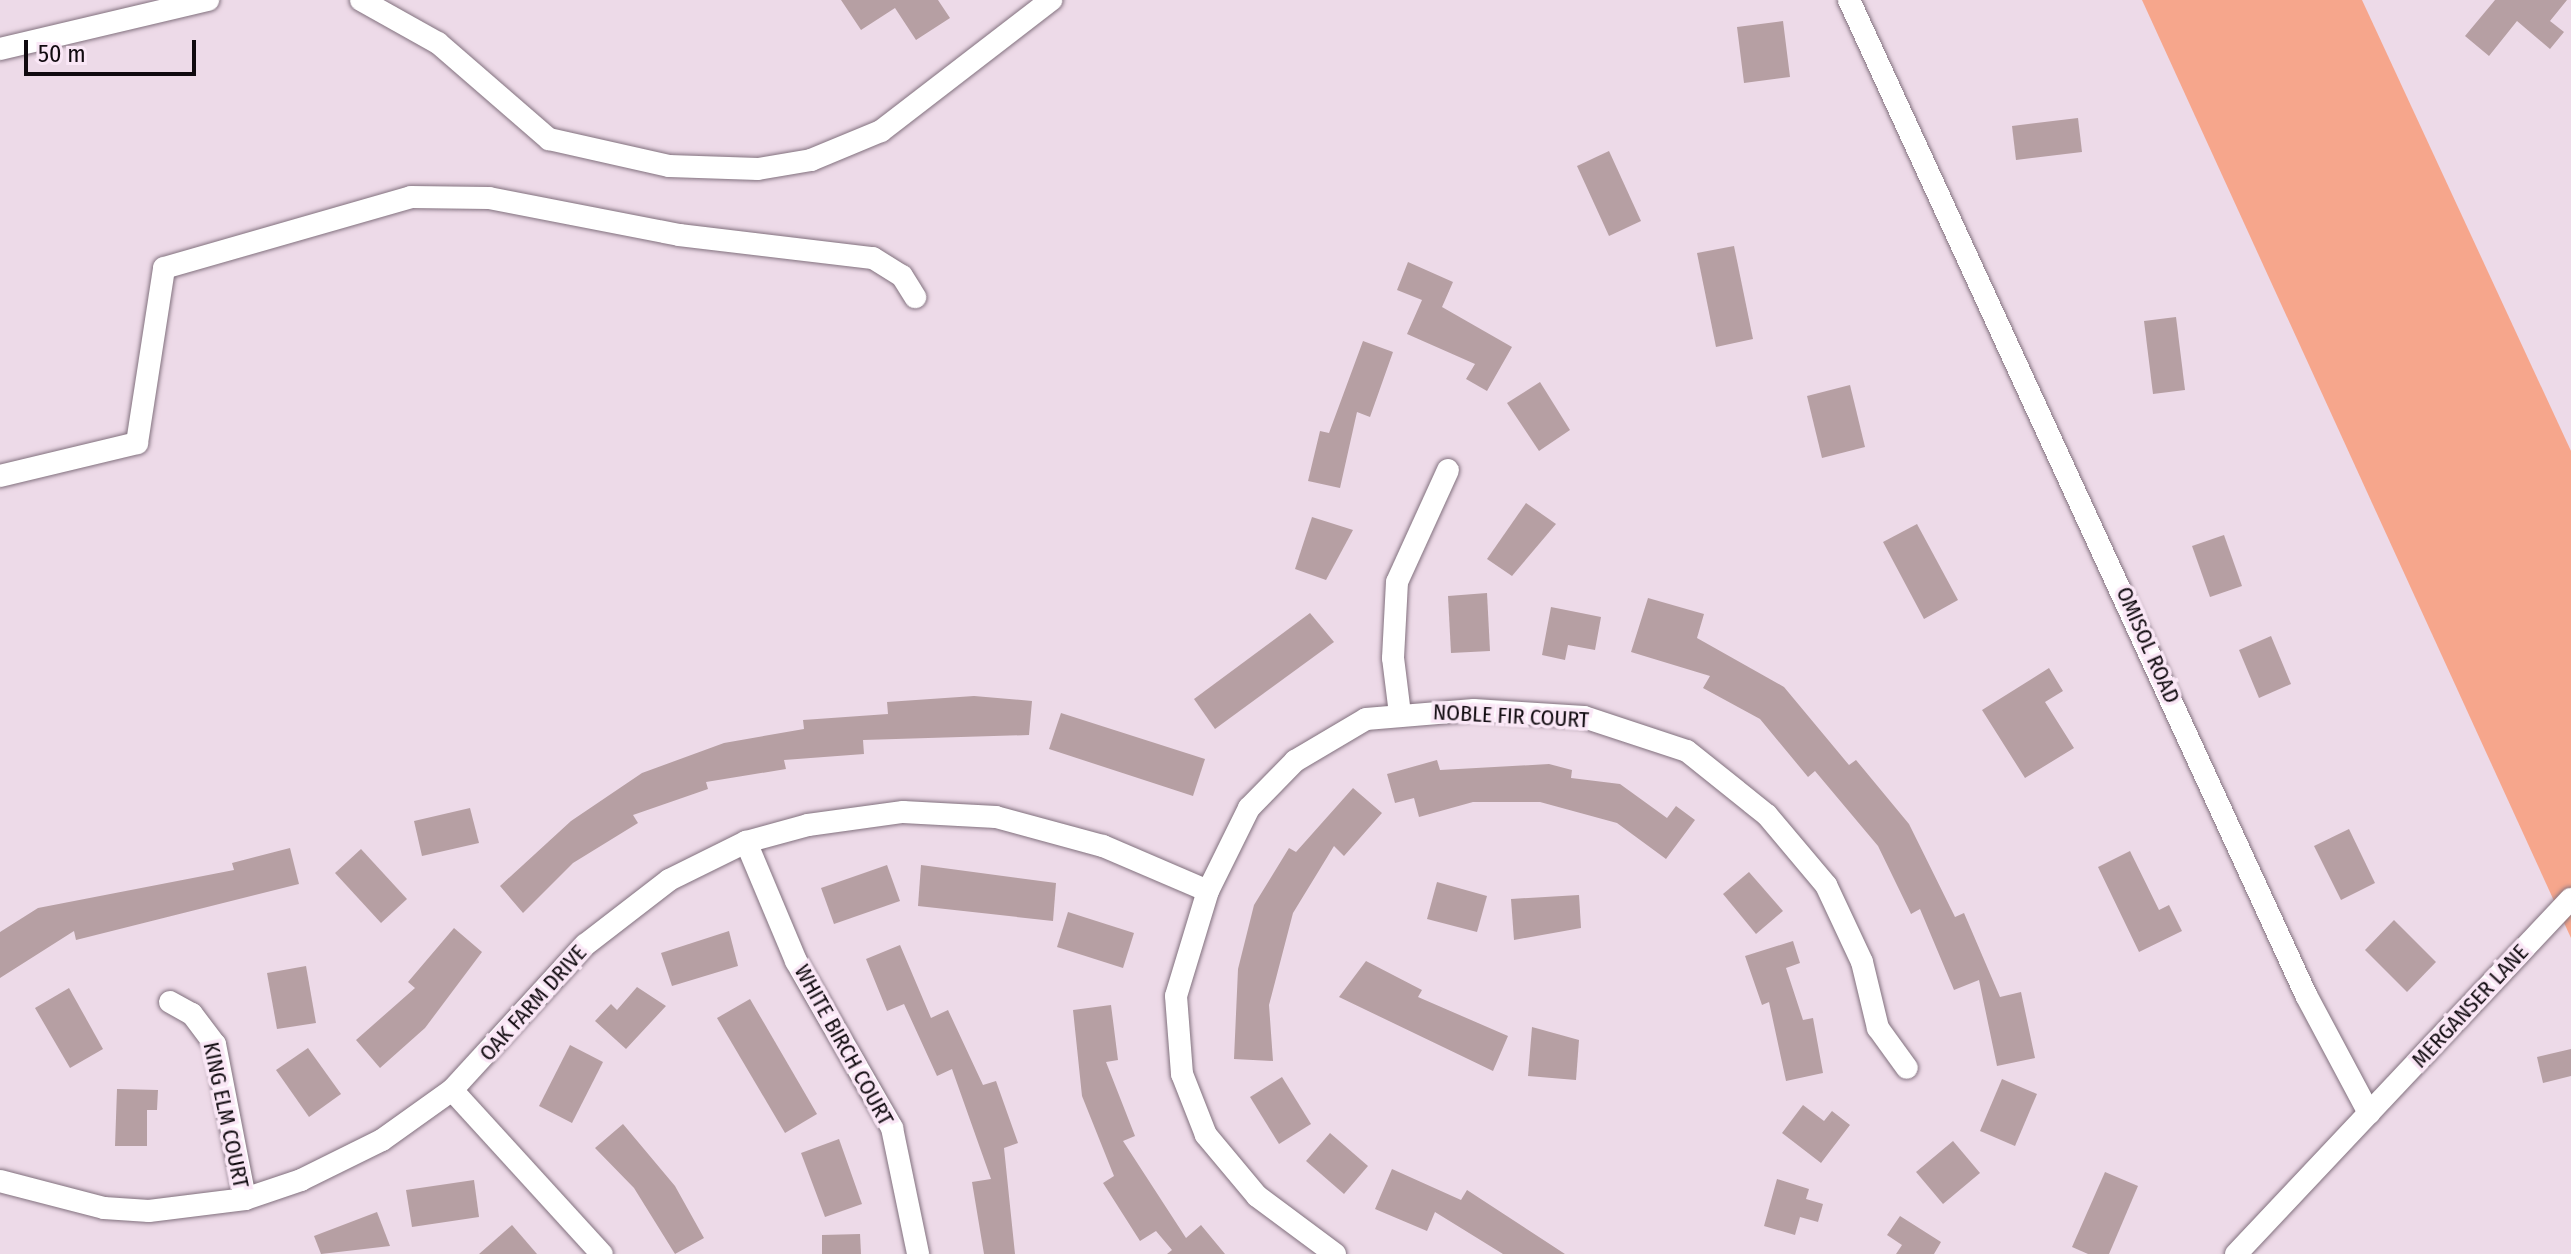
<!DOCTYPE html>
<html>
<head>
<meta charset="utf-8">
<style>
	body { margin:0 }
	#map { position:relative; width:2571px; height:1254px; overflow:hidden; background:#eddae8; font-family:"Fira Sans Condensed",sans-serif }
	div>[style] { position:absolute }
	.green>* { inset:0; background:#f6a68c }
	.building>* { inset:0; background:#b69fa3 }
	.roads { filter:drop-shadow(0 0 2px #82717e) drop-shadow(0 0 2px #82717e) }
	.minor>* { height:22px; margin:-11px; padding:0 11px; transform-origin:11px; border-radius:11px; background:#fff }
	span { translate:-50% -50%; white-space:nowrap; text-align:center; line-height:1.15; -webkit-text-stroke:7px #fae7f6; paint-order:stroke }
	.street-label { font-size:22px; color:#100a0f }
	.scale { position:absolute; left:24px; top:40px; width:172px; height:36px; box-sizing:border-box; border:4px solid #100a0f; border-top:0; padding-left:10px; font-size:24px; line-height:28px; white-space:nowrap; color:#100a0f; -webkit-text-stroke:6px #fae7f6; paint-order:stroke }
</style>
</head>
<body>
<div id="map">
	<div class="green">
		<div style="clip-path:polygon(2142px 0,2362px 0,2571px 451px,2571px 938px)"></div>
	</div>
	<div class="building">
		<div style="clip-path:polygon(841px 0,938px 0,950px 18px,916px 40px,895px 8px,861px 30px)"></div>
		<div style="clip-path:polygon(2495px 0,2567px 0,2550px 21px,2564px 32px,2550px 49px,2517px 21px,2489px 56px,2465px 36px)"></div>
		<div style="clip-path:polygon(1783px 21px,1790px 77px,1744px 83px,1737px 27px)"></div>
		<div style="clip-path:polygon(2078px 118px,2082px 152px,2016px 160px,2012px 126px)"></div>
		<div style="clip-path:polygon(1609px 151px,1641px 221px,1609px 236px,1577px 166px)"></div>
		<div style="clip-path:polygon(1734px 246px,1753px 339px,1716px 347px,1697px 253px)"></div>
		<div style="clip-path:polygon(1408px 262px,1453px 282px,1442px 307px,1512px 347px,1487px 391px,1466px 379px,1475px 364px,1407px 334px,1422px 300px,1397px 290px)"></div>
		<div style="clip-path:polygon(2176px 317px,2185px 390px,2153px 394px,2144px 321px)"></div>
		<div style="clip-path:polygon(1363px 341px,1393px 352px,1370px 417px,1357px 412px,1340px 488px,1308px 481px,1320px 431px,1329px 433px)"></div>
		<div style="clip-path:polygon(1540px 382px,1570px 430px,1539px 451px,1507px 403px)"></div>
		<div style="clip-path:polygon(1850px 385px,1865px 447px,1822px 458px,1807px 396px)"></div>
		<div style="clip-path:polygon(1526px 503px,1556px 524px,1512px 576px,1487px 559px)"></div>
		<div style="clip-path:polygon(1312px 517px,1353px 530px,1326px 580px,1295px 569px)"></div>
		<div style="clip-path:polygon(1917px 524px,1958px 600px,1924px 619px,1883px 542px)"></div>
		<div style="clip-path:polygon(2224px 535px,2242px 586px,2210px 597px,2192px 546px)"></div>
		<div style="clip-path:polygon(1487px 593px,1490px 651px,1451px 653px,1448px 596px)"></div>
		<div style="clip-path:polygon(1648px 598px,1704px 614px,1697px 638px,1784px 687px,1849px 765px,1856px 760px,1909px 824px,1955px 917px,1964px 913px,2000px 997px,2021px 992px,2035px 1058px,1997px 1066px,1979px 980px,1954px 990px,1920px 909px,1911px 914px,1878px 846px,1815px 771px,1808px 777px,1760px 719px,1703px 688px,1710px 676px,1631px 652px)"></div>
		<div style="clip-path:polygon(1551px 607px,1601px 617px,1595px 650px,1568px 645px,1565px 660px,1542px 655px)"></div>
		<div style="clip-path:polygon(1310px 613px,1334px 642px,1215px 729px,1194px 699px)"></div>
		<div style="clip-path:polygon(2271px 636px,2291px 684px,2259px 698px,2239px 650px)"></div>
		<div style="clip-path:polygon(2049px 668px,2063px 691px,2045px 702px,2074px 748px,2025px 778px,1982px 710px)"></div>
		<div style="clip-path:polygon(974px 696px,1032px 701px,1029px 735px,863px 740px,864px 754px,784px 760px,786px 769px,706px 782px,708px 789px,633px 815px,638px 823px,573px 863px,523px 913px,500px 886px,571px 821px,642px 773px,724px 743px,804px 729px,803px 720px,888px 714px,887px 702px)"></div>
		<div style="clip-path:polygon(1061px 713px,1205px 759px,1193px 796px,1049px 749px)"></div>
		<div style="clip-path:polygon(1437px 760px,1440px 770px,1549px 764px,1572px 770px,1571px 778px,1620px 784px,1667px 818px,1676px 806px,1695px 820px,1666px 859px,1617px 823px,1540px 802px,1473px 802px,1419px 817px,1414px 798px,1395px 803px,1387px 774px)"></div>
		<div style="clip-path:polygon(1353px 788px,1382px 813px,1344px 856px,1334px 846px,1293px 913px,1269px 1005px,1273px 1061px,1234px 1059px,1238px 969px,1254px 905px,1289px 848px,1296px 852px)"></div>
		<div style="clip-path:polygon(470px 808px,479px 843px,422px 856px,414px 821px)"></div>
		<div style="clip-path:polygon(2349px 829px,2375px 883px,2341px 900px,2314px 846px)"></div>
		<div style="clip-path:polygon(290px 848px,299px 884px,76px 940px,74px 931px,0 978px,0 932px,38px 908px,234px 870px,232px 863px)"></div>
		<div style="clip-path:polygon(361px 849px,407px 899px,381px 923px,335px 873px)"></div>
		<div style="clip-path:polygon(2130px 851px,2159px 910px,2169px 905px,2182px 931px,2139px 952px,2098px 867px)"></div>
		<div style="clip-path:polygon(887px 865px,900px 901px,834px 924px,821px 888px)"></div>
		<div style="clip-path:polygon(921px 865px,1056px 883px,1053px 921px,918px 906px)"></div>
		<div style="clip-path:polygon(1749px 872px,1783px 911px,1756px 934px,1723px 894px)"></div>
		<div style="clip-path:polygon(1437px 882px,1487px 896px,1477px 932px,1427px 919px)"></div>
		<div style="clip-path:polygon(1579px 895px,1581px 928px,1514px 940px,1511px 899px)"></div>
		<div style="clip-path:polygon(1068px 912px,1134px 933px,1123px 968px,1057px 947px)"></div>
		<div style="clip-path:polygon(2394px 920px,2436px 962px,2407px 992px,2365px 950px)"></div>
		<div style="clip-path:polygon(454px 928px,482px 952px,425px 1028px,380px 1068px,356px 1040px,415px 988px,408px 982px)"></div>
		<div style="clip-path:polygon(729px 931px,738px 966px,672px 986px,661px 953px)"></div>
		<div style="clip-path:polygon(1793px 941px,1800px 963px,1786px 968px,1803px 1020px,1813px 1018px,1823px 1073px,1786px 1081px,1769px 1002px,1762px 1005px,1745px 956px)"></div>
		<div style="clip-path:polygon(900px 945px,931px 1018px,948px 1010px,983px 1085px,996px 1081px,1018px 1143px,1004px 1148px,1015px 1254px,984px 1254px,972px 1182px,991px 1179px,952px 1069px,937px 1076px,904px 1004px,887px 1011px,866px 959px)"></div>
		<div style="clip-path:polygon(1366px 961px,1422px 990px,1418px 997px,1508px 1036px,1493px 1071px,1339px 997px)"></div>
		<div style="clip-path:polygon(306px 966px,316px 1023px,277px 1029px,267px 973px)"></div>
		<div style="clip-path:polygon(637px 987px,666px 1006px,626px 1049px,595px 1021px,611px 1004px,617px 1010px)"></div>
		<div style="clip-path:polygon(69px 988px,103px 1049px,70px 1068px,35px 1008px)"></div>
		<div style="clip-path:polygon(750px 999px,817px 1114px,785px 1133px,717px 1018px)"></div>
		<div style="clip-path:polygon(1111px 1005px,1118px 1060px,1106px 1062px,1135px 1136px,1123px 1141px,1186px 1238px,1201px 1225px,1225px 1254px,1167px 1254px,1172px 1250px,1156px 1231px,1140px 1241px,1103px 1183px,1114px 1176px,1082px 1096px,1073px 1010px)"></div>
		<div style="clip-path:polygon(1532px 1027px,1579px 1040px,1576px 1080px,1528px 1076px)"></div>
		<div style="clip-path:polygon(570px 1045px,603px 1062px,572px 1123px,539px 1106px)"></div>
		<div style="clip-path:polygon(308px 1048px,341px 1094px,309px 1117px,276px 1070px)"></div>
		<div style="clip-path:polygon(2571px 1049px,2571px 1076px,2543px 1083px,2537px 1057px)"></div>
		<div style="clip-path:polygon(1282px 1077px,1311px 1124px,1279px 1144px,1250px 1097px)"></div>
		<div style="clip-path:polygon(2002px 1079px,2037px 1094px,2015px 1146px,1980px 1131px)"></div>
		<div style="clip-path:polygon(117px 1089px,158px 1090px,157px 1110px,147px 1110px,147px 1146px,115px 1146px)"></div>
		<div style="clip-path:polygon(1803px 1105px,1824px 1121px,1832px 1111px,1850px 1125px,1821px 1163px,1782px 1133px)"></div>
		<div style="clip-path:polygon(623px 1124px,675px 1186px,704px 1238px,675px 1254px,634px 1188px,595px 1148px)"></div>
		<div style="clip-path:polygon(1330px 1133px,1368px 1166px,1344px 1194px,1306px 1161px)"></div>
		<div style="clip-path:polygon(839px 1139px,862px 1204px,825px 1217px,801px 1153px)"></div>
		<div style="clip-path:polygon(1953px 1141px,1980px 1173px,1943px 1204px,1916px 1172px)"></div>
		<div style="clip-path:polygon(1392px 1169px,1461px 1200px,1467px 1190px,1565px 1254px,1503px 1254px,1435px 1212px,1427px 1231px,1375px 1209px)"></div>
		<div style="clip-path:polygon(2105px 1172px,2138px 1186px,2109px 1254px,2088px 1254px,2072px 1247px)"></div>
		<div style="clip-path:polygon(1777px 1179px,1809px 1189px,1806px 1199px,1823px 1204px,1818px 1222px,1800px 1217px,1795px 1235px,1764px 1226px)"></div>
		<div style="clip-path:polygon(474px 1180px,479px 1217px,412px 1227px,406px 1190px)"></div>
		<div style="clip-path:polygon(377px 1212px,390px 1246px,321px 1254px,314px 1236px)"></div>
		<div style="clip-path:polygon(1900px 1216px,1941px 1242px,1934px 1254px,1896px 1254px,1902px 1245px,1887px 1235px)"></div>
		<div style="clip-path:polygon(512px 1225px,537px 1254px,479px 1254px)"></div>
		<div style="clip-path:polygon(860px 1234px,861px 1254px,822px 1254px,822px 1235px)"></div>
	</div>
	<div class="roads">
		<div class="minor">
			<div style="left:361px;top:0;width:88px;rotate:29.2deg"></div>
			<div style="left:438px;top:43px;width:147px;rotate:40.9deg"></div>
			<div style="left:549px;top:139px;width:123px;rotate:12.7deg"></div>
			<div style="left:669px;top:166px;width:89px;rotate:1.9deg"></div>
			<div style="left:758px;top:169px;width:54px;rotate:-9.6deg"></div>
			<div style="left:811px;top:160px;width:76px;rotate:-22.5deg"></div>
			<div style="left:881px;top:131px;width:215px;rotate:-37.6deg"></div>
			<div style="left:1849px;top:0;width:1095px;rotate:65.33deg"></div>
			<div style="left:2306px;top:995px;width:134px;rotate:61.9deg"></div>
			<div style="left:2369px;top:1113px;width:194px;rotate:133.3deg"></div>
			<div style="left:0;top:49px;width:214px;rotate:-13.3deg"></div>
			<div style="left:0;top:476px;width:141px;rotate:-13.5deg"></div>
			<div style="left:137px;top:443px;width:177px;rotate:-81.2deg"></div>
			<div style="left:164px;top:268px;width:257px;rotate:-16deg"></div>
			<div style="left:411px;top:197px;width:78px;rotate:0.7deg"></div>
			<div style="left:489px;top:198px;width:194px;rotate:11deg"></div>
			<div style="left:679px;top:235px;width:195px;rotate:6.8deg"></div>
			<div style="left:873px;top:258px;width:34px;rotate:32deg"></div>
			<div style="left:902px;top:276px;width:25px;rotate:58deg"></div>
			<div style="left:1400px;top:714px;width:56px;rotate:-97.1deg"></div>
			<div style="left:1393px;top:658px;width:76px;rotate:-87deg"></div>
			<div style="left:1397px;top:582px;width:123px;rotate:-65.5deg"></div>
			<div style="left:746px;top:842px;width:129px;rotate:67.2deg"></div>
			<div style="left:796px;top:961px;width:193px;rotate:60.1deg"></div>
			<div style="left:892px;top:1128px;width:129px;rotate:78.3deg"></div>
			<div style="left:170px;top:1002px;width:25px;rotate:29deg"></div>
			<div style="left:192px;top:1014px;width:38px;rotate:53deg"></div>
			<div style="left:215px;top:1044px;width:158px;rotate:79deg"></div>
			<div style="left:452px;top:1090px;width:222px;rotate:47.6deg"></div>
			<div style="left:2369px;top:1113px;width:294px;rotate:-46.7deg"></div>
			<div style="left:0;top:1181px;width:107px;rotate:14.6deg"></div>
			<div style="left:104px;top:1208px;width:45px;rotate:3.8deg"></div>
			<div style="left:149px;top:1211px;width:97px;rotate:-7.1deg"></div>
			<div style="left:245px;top:1199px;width:59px;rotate:-18.7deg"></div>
			<div style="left:301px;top:1180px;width:90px;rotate:-26.3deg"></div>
			<div style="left:382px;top:1140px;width:86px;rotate:-35.5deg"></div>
			<div style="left:452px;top:1090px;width:197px;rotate:-47.5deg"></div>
			<div style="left:585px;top:945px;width:106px;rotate:-37.7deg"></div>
			<div style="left:669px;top:880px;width:86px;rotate:-26.3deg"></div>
			<div style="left:746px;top:842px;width:64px;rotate:-15.3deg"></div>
			<div style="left:808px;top:825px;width:96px;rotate:-7.8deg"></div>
			<div style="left:903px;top:812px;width:93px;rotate:3.1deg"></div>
			<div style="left:996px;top:817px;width:111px;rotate:15.2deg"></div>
			<div style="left:1103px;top:846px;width:114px;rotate:23.2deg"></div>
			<div style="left:1335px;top:1254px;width:97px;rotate:-143.4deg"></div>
			<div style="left:1257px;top:1196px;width:80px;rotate:-129.9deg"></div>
			<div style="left:1206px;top:1135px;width:66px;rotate:-111.5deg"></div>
			<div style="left:1182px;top:1074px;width:78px;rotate:-94.4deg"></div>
			<div style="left:1176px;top:996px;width:110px;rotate:-73.1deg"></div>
			<div style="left:1208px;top:891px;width:93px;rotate:-63.7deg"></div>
			<div style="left:1249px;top:808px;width:66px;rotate:-45.6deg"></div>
			<div style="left:1295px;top:761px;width:82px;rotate:-30.6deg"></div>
			<div style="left:1366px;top:719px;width:108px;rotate:-4.8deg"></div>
			<div style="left:1474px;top:710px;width:110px;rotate:3.6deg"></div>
			<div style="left:1584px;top:717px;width:108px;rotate:18.3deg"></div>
			<div style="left:1687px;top:751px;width:102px;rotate:38.7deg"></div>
			<div style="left:1767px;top:815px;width:92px;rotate:49.9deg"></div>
			<div style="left:1826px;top:885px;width:85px;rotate:64.9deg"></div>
			<div style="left:1862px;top:962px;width:68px;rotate:76.4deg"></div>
			<div style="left:1878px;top:1028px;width:49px;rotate:54.1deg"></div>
		</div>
	</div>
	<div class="street-label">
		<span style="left:2148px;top:645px;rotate:66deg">OMISOL ROAD</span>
		<span style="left:1511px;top:716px;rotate:3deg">NOBLE FIR COURT</span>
		<span style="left:533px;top:1003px;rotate:-48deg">OAK FARM DRIVE</span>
		<span style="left:2470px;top:1006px;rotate:-47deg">MERGANSER LANE</span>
		<span style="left:844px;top:1045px;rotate:61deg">WHITE BIRCH COURT</span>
		<span style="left:226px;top:1115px;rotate:78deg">KING ELM COURT</span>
	</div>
	<div class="scale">50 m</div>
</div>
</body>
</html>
